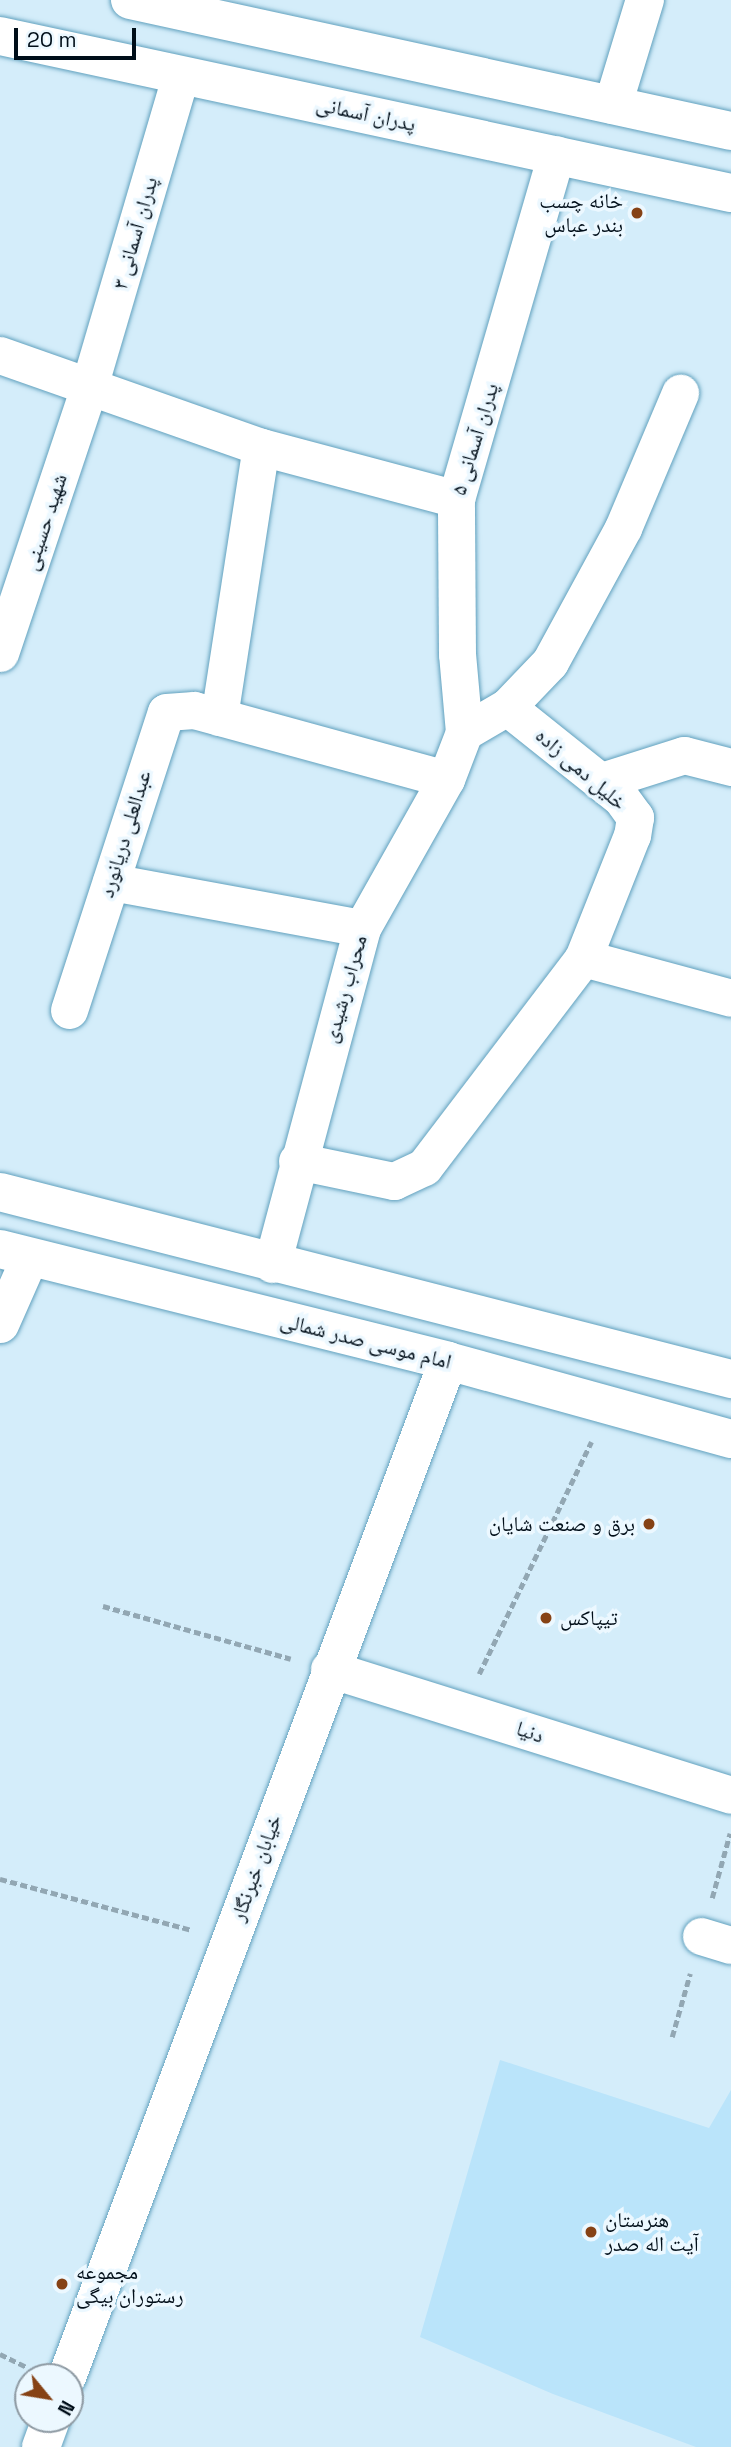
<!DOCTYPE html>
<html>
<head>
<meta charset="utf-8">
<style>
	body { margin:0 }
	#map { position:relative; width:731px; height:2447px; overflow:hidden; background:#d4edfa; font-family:"Space Grotesk","Noto Naskh Arabic",sans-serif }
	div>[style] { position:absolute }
	.built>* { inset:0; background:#bae4fa }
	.path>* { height:4.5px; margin-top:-2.25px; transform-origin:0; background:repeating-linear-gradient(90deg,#92a7b3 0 7px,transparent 0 10.5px) }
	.roads { filter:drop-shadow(0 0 2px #61a1be) drop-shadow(0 0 2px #61a1be) }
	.street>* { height:37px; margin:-18.5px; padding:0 18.5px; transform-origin:18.5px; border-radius:18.5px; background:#fff }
	.secondary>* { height:38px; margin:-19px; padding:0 19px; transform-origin:19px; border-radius:19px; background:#fff }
	.dots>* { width:19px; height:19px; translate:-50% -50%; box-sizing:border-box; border:4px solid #ecf8ff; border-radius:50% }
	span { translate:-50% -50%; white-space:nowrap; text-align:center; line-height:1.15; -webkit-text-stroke:7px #ecf8ff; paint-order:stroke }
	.street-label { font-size:21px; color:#000e19 }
	.poi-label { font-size:21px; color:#000e19 }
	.right { translate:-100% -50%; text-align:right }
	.left { translate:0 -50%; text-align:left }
	.north { position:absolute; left:14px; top:2363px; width:70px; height:70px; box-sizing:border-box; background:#ecf8ff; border:2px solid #8e9aa3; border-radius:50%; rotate:120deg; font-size:19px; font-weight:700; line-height:28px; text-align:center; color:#000e19 }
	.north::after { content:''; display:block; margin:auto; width:24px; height:32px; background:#864215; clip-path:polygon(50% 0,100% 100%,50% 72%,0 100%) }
	.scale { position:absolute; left:14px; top:28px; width:122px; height:32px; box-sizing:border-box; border:4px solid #000e19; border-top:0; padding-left:9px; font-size:21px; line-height:24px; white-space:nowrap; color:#000e19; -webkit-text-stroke:5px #ecf8ff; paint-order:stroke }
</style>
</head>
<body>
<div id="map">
	<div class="built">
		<div style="clip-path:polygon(500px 2060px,709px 2128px,731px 2090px,731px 2447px,696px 2447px,553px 2394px,420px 2337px)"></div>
	</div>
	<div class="path">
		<div style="left:103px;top:1606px;width:195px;rotate:15.7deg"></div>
		<div style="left:479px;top:1674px;width:258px;rotate:-64.2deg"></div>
		<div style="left:0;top:1879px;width:199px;rotate:14.9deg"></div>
		<div style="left:712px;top:1898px;width:67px;rotate:-74.5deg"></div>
		<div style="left:672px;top:2037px;width:66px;rotate:-74.1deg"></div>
		<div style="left:0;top:2354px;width:30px;rotate:26deg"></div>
	</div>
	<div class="roads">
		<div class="street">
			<div style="left:0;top:355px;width:277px;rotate:19.4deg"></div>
			<div style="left:261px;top:447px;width:202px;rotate:14.9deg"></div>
			<div style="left:0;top:653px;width:277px;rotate:-71.5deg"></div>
			<div style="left:88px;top:390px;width:328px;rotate:-73.6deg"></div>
			<div style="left:507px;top:707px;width:146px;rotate:38.6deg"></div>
			<div style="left:621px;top:798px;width:24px;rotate:54deg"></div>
			<div style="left:635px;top:817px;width:18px;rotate:99deg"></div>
			<div style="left:632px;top:835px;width:132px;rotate:111.7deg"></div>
			<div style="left:219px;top:717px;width:273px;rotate:-81.2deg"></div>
			<div style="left:464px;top:732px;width:50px;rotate:-30.2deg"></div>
			<div style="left:507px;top:707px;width:62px;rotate:-46.3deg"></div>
			<div style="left:550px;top:662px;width:153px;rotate:-61.4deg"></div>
			<div style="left:623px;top:528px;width:147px;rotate:-67.1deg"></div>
			<div style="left:602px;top:781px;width:86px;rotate:-17.6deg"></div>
			<div style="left:684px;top:755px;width:49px;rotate:14.3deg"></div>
			<div style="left:111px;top:882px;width:255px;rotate:10.4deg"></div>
			<div style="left:69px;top:1010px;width:313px;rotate:-72deg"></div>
			<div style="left:166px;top:712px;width:28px;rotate:-4deg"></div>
			<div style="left:194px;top:710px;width:261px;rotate:15.3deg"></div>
			<div style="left:297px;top:1161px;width:99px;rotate:11.7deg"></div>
			<div style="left:394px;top:1181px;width:33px;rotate:-25deg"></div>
			<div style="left:424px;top:1167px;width:263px;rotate:-52.7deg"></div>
			<div style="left:583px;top:958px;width:153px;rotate:15.1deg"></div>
			<div style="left:272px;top:1264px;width:348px;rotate:-75deg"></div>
			<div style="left:362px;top:928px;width:171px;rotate:-60.6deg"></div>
			<div style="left:446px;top:779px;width:50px;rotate:-69deg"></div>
			<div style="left:464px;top:732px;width:78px;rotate:-95.1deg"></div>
			<div style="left:457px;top:654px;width:155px;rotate:-90.4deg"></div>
			<div style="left:456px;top:499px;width:359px;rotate:-73.8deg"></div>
			<div style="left:0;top:1324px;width:74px;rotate:-66.2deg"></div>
			<div style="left:329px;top:1669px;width:421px;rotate:17.4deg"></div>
			<div style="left:701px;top:1936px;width:31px;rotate:17deg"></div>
		</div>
		<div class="secondary">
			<div style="left:130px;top:0;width:615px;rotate:12.3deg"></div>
			<div style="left:0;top:36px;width:748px;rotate:12.12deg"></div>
			<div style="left:613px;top:105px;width:110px;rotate:-73.1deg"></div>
			<div style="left:0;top:1192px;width:755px;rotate:14.35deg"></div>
			<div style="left:0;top:1249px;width:462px;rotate:14deg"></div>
			<div style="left:448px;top:1361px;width:294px;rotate:15.4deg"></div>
			<div style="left:67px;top:2377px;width:1085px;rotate:-69.44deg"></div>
			<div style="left:41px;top:2447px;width:30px;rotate:-70deg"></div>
		</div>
	</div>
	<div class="dots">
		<div style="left:637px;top:213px;background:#864215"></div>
		<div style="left:649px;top:1524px;background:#864215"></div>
		<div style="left:546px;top:1618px;background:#864215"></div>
		<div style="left:591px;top:2232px;background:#864215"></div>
		<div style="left:62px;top:2284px;background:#864215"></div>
	</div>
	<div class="street-label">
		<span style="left:366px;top:114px;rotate:12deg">پدران آسمانی</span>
		<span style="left:135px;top:233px;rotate:-74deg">پدران آسمانی ۳</span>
		<span style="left:475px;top:439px;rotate:-73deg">پدران آسمانی ۵</span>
		<span style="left:45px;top:522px;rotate:-72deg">شهید حسینی</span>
		<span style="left:581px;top:769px;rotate:41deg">خلیل دمی زاده</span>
		<span style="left:125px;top:834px;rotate:-73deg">عبدالعلی دریانورد</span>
		<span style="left:345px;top:989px;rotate:-74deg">محراب رشیدی</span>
		<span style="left:366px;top:1341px;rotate:14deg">امام موسی صدر شمالی</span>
		<span style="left:530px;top:1732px;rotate:19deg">دنیا</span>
		<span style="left:256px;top:1868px;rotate:-70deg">خیابان خبرنگار</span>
	</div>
	<div class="poi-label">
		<span class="right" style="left:623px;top:213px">خانه چسب<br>بندر عباس</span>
		<span class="right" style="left:635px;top:1524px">برق و صنعت شایان</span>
		<span class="left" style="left:560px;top:1618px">تیپاکس</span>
		<span class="left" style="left:605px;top:2232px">هنرستان<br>آیت اله صدر</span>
		<span class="left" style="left:76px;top:2284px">مجموعه<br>رستوران بیگی</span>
	</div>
	<div class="north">N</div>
	<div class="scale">20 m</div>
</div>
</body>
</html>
